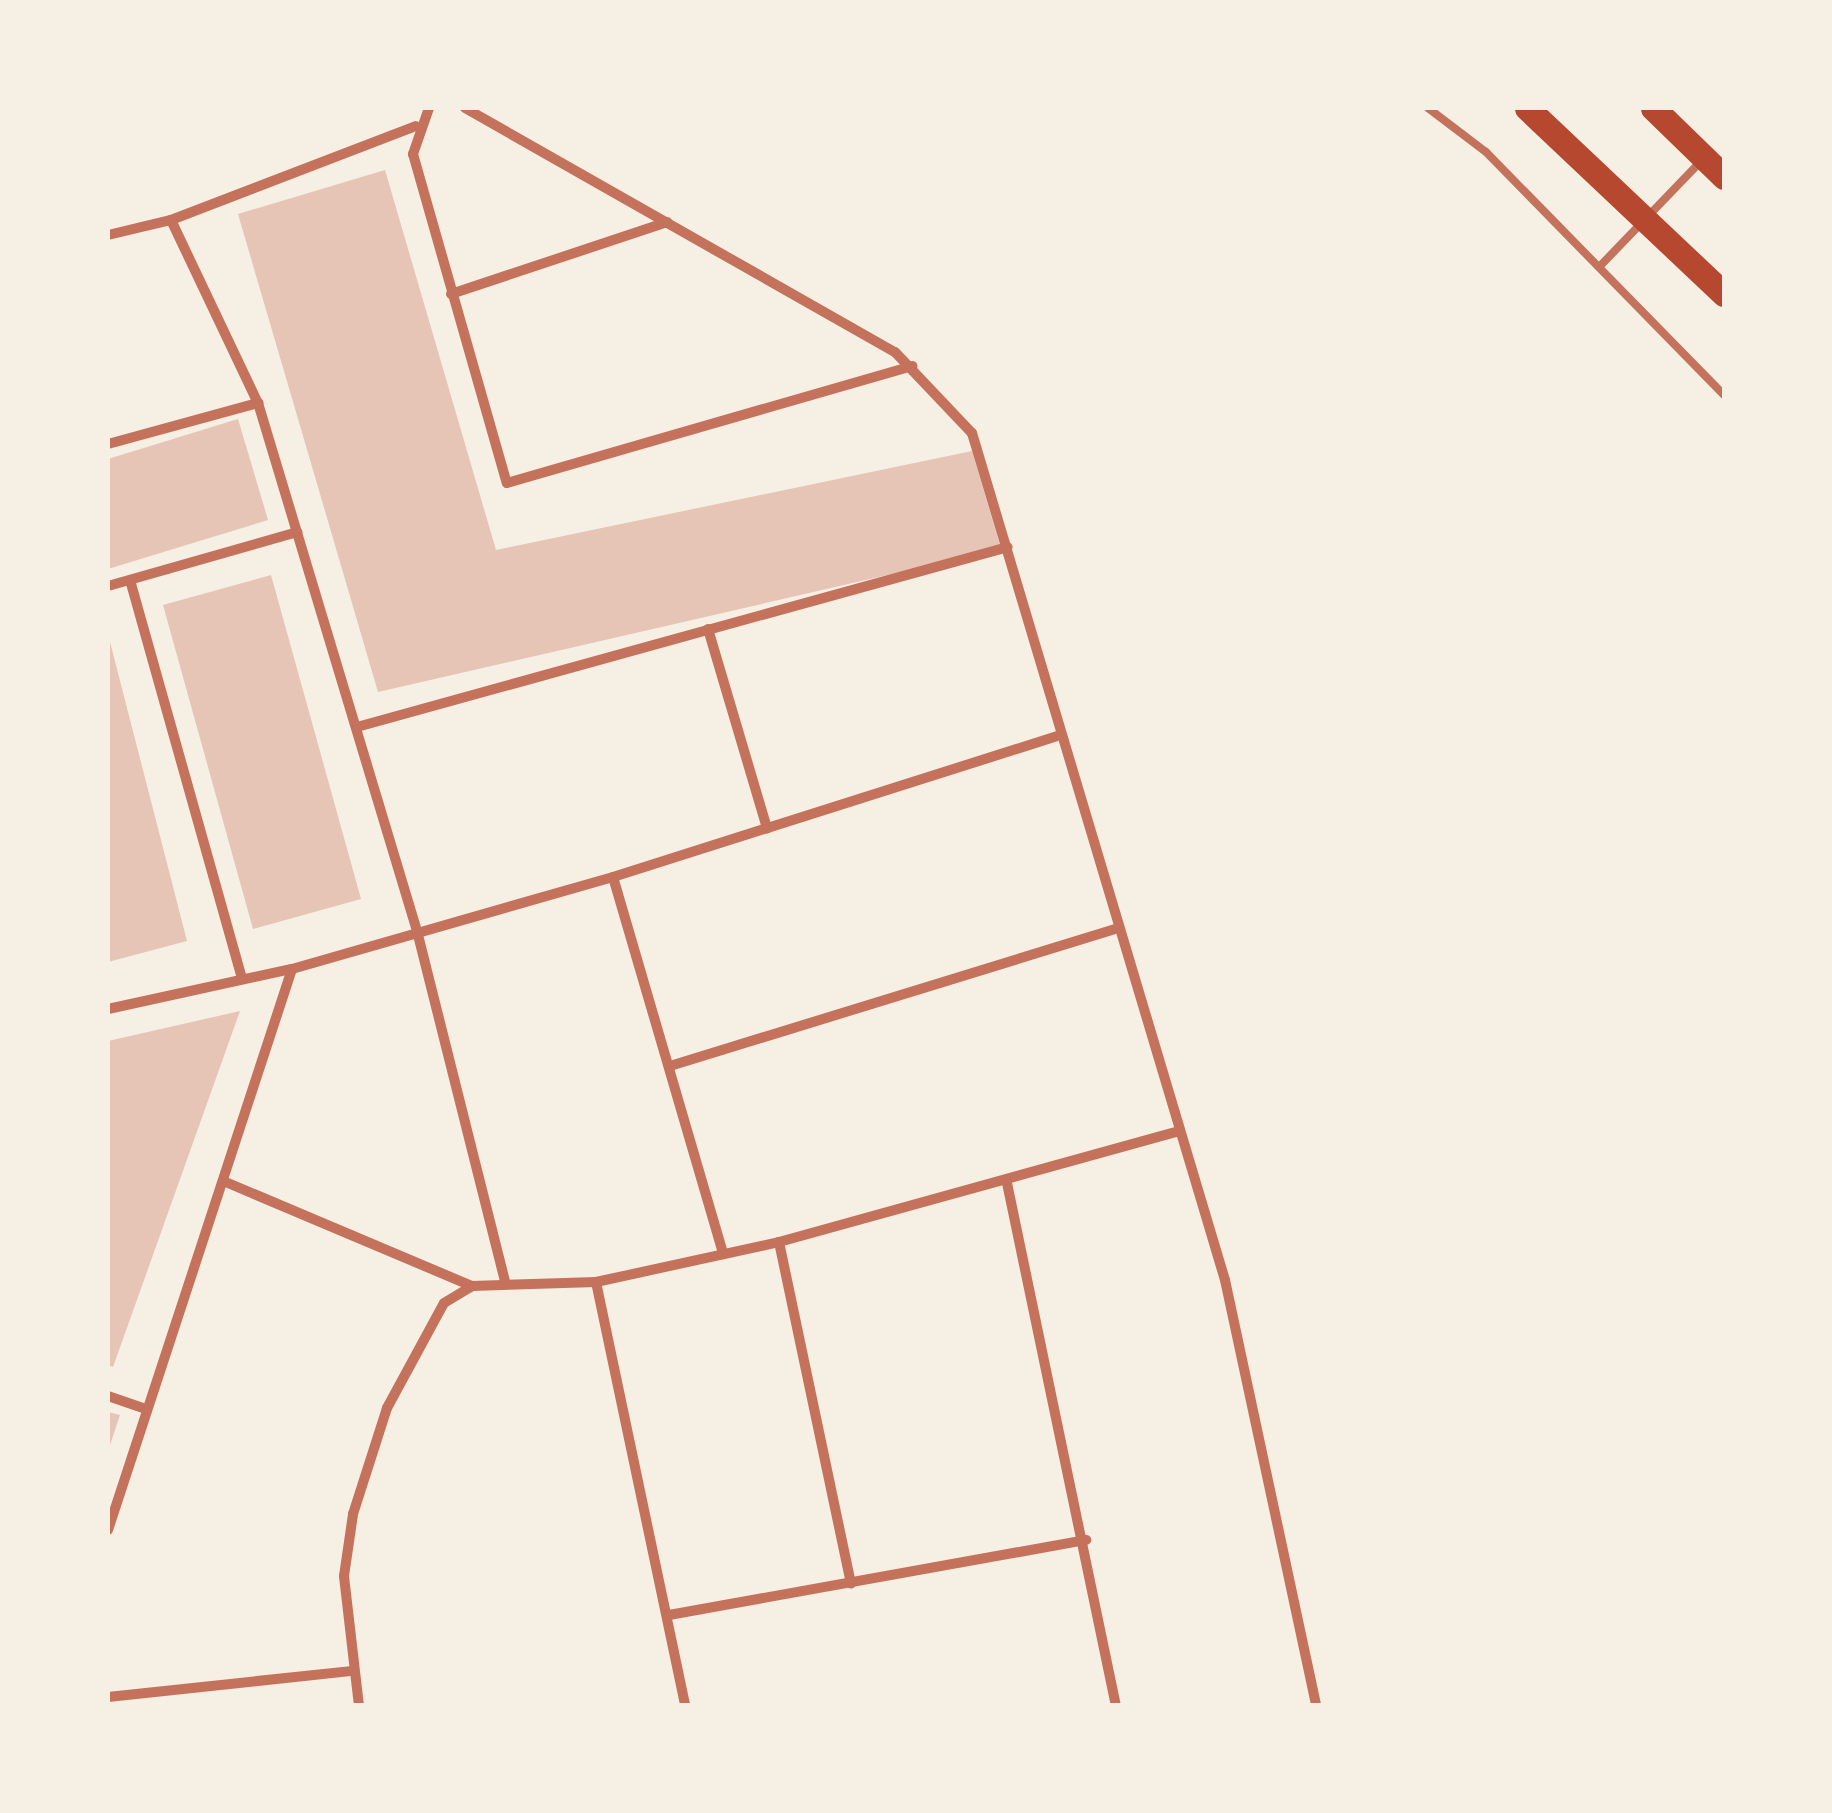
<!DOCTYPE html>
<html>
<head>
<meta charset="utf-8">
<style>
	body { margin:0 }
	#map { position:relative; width:1832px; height:1813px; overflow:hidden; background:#f6efe4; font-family:"Varela Round",sans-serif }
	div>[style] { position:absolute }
	.building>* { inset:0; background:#e6c5b7 }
	.service>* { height:8px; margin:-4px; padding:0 4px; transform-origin:4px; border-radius:4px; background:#c5725c }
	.minor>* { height:10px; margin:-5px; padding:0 5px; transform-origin:5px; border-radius:5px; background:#c5725c }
	.primary>* { height:25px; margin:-12.5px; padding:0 12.5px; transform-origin:12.5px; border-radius:12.5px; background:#b5482f }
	span { translate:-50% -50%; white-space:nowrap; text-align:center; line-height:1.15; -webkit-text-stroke:8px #f6efe4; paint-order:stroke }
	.frame { position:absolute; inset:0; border:110px solid #f6efe4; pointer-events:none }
</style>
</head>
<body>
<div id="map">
	<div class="building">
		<div style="clip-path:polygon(385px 170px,496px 550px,972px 451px,1001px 549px,378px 692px,238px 214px)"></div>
		<div style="clip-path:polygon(238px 419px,268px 520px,108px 569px,108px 459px)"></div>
		<div style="clip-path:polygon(271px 575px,361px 899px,253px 929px,163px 605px)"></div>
		<div style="clip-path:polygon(109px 638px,187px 941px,108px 962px,108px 639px)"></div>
		<div style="clip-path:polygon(240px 1011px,113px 1367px,108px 1365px,108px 1041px)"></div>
		<div style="clip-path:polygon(108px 1412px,120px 1415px,108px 1451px)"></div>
	</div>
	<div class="service">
		<div style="left:1428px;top:108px;width:73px;rotate:37.2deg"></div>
		<div style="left:1486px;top:152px;width:340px;rotate:45.6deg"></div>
		<div style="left:1602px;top:264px;width:144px;rotate:-46.1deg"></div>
	</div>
	<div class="minor">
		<div style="left:429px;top:108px;width:49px;rotate:109.2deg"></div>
		<div style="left:413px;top:154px;width:342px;rotate:74.1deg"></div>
		<div style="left:507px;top:483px;width:422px;rotate:-16.1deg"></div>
		<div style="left:465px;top:108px;width:494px;rotate:29.6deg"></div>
		<div style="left:895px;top:352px;width:112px;rotate:46.5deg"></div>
		<div style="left:972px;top:433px;width:884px;rotate:73.37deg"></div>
		<div style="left:1225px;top:1280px;width:436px;rotate:77.9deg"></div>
		<div style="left:171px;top:220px;width:262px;rotate:-21deg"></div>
		<div style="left:108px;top:235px;width:65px;rotate:-13.4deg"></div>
		<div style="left:171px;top:220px;width:203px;rotate:64.6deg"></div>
		<div style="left:258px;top:403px;width:551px;rotate:73.24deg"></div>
		<div style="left:417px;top:931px;width:362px;rotate:75.9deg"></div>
		<div style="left:451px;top:294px;width:228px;rotate:-18.4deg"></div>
		<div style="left:108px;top:444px;width:156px;rotate:-15.3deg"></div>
		<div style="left:130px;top:580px;width:414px;rotate:74.3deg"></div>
		<div style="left:108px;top:586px;width:197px;rotate:-15.9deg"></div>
		<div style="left:708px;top:629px;width:208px;rotate:73.5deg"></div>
		<div style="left:357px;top:727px;width:675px;rotate:-15.46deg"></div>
		<div style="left:613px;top:877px;width:393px;rotate:73.7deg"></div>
		<div style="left:108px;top:1009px;width:188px;rotate:-12.3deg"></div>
		<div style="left:292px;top:969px;width:334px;rotate:-16deg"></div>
		<div style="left:613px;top:877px;width:467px;rotate:-17.6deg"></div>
		<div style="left:670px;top:1066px;width:470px;rotate:-17.1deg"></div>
		<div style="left:228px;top:1183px;width:265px;rotate:22.9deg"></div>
		<div style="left:1007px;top:1183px;width:534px;rotate:78.23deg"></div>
		<div style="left:779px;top:1242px;width:349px;rotate:78.1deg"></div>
		<div style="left:596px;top:1282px;width:433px;rotate:78.1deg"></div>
		<div style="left:108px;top:1396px;width:40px;rotate:18.9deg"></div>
		<div style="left:108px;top:1530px;width:590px;rotate:-71.84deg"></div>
		<div style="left:669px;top:1615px;width:424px;rotate:-10.2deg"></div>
		<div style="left:108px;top:1697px;width:246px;rotate:-6.1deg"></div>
		<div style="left:359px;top:1706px;width:131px;rotate:-96.6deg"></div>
		<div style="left:344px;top:1576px;width:63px;rotate:-81.7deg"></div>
		<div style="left:353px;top:1514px;width:111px;rotate:-72.2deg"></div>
		<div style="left:387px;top:1408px;width:119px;rotate:-61.5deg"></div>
		<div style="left:444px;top:1303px;width:33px;rotate:-31deg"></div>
		<div style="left:472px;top:1286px;width:124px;rotate:-1.8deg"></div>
		<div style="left:596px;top:1282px;width:187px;rotate:-12.3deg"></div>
		<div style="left:779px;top:1242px;width:414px;rotate:-15.5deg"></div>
	</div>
	<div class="primary">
		<div style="left:1527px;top:108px;width:271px;rotate:43.4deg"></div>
		<div style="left:1653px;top:108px;width:99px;rotate:44.2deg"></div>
	</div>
	<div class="frame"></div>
</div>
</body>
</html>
